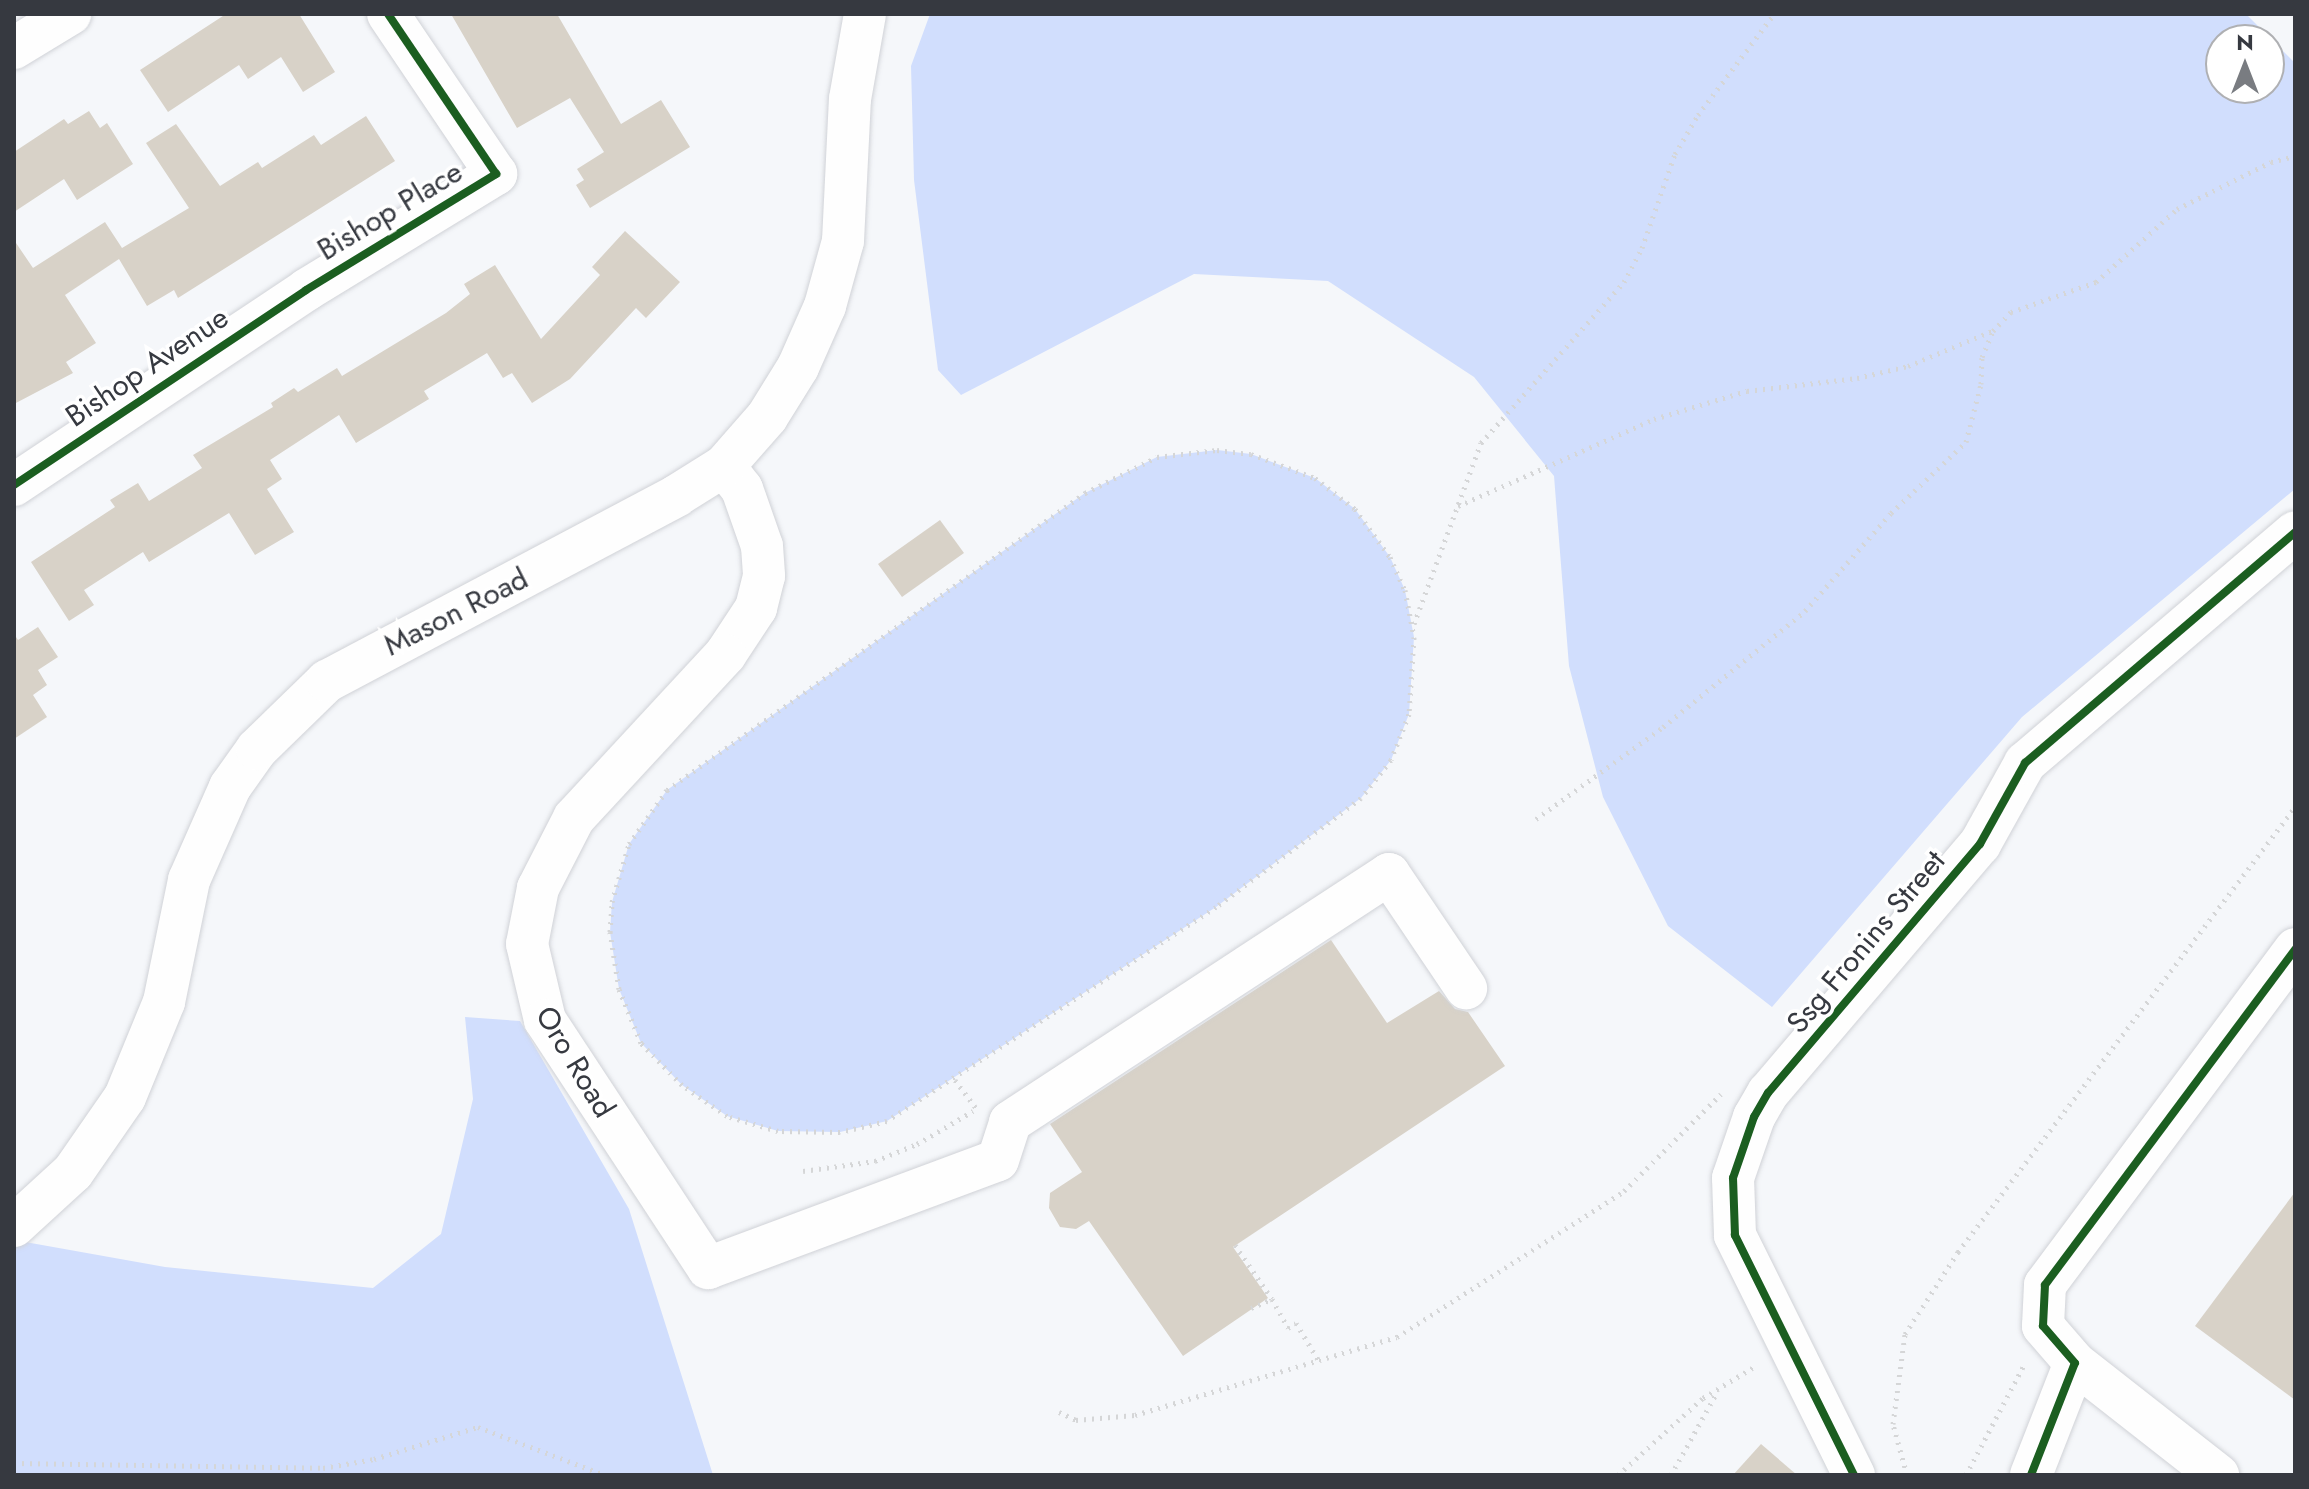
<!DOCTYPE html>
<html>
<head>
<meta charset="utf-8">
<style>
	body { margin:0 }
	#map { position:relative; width:2309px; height:1489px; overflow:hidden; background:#f5f7fa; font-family:Jost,sans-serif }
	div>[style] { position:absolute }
	.green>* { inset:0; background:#d1defd }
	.building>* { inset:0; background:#d8d2c8 }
	.path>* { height:5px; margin-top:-2.5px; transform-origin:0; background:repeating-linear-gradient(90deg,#d5d6d7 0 2px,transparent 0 8px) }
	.roads { filter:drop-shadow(0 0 2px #d0d2d7) drop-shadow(0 0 2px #d0d2d7) }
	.minor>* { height:42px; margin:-21px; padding:0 21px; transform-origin:21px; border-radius:21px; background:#fefefe }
	.cycleway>* { height:8px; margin:-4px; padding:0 4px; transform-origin:4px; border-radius:4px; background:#1b5e20 }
	span { translate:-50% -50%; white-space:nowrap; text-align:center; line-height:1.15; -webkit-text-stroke:7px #fff; paint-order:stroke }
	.street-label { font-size:30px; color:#363940 }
	.frame { position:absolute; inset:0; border:16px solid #363940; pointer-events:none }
	.north { position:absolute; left:2205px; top:24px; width:80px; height:80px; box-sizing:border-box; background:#fff; border:2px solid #afb0b3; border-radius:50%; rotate:0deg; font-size:22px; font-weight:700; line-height:32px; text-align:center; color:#363940 }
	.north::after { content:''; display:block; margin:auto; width:28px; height:36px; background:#797c81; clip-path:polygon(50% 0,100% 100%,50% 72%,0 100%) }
</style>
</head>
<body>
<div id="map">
	<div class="green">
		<div style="clip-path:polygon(evenodd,930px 14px,2246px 14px,2295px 63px,2295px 489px,2022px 717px,1772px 1007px,1668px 926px,1603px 797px,1569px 666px,1554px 476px,1474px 377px,1328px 281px,1194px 274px,961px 395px,938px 370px,914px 180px,911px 66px,930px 14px,2221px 40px,2269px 40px,2269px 88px,2221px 88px,2221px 40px)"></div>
		<div style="clip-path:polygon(1217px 450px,1251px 454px,1315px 478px,1355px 509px,1390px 557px,1405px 590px,1414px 637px,1409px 714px,1391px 760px,1361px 798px,1216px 907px,887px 1121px,840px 1132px,778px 1131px,727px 1116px,682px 1085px,641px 1043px,619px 989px,610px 932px,612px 902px,629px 844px,667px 790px,1085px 493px,1157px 457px)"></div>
		<div style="clip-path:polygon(465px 1017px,520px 1021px,629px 1209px,713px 1475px,14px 1475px,14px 1240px,165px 1267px,373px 1288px,441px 1234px,473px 1099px)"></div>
	</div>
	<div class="building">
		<div style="clip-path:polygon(226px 14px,299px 14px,335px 72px,303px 92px,281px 57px,248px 79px,239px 65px,168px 112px,140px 70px)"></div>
		<div style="clip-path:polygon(451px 14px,557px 14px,621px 124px,661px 100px,690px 147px,590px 208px,576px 185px,584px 180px,577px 169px,604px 152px,570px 98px,517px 128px)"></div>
		<div style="clip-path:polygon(89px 111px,100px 128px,107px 123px,133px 164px,77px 200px,64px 179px,14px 212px,14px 152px,64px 119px,68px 124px)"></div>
		<div style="clip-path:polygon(366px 116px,395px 161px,178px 298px,174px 290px,147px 306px,119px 259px,65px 295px,96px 343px,66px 362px,73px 373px,14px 404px,14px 240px,33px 268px,105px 222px,122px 248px,189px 208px,146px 143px,176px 124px,220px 186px,258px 162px,262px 168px,314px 135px,321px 145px)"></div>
		<div style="clip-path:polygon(625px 231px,680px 282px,646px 318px,636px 308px,570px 379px,532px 403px,512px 373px,503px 378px,487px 353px,424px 391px,429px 399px,356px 443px,339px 415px,270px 460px,282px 479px,267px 489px,294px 532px,255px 555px,229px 513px,149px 562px,143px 552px,84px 590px,94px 605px,69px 621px,31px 562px,115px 507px,110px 500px,138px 483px,149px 501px,202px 468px,193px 455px,273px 407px,271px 403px,294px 388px,298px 392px,337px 368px,342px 376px,446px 313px,470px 294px,464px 284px,495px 265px,541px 339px,600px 275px,592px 267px)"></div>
		<div style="clip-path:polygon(940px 520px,964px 553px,902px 597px,878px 564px)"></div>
		<div style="clip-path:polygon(38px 627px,58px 657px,38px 670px,47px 685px,33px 695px,47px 717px,14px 739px,14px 634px,18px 640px)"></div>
		<div style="clip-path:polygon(1331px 940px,1387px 1023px,1439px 991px,1455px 1009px,1468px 1012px,1505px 1066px,1233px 1247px,1268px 1298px,1183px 1356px,1089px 1221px,1076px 1229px,1060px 1227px,1049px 1208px,1050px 1193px,1082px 1172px,1050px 1124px)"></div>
		<div style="clip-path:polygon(2295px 1192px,2295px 1400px,2195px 1326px)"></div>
		<div style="clip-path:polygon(1761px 1444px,1797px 1475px,1733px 1475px)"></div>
	</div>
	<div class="path">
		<div style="left:1217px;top:450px;width:34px;rotate:7deg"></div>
		<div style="left:1251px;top:454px;width:68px;rotate:20.6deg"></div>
		<div style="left:1315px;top:478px;width:51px;rotate:37.8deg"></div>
		<div style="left:1355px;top:509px;width:59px;rotate:53.9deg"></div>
		<div style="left:1390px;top:557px;width:36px;rotate:66deg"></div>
		<div style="left:1405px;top:590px;width:48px;rotate:79.2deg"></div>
		<div style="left:1414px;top:637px;width:77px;rotate:93.7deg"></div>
		<div style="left:1409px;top:714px;width:49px;rotate:111.4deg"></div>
		<div style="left:1391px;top:760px;width:48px;rotate:128.3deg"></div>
		<div style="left:1361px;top:798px;width:181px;rotate:143.1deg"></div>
		<div style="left:1216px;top:907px;width:392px;rotate:147deg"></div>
		<div style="left:887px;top:1121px;width:48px;rotate:166.8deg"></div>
		<div style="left:840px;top:1132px;width:62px;rotate:-179.1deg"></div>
		<div style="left:778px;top:1131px;width:53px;rotate:-163.6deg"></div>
		<div style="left:727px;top:1116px;width:55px;rotate:-145.4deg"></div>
		<div style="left:682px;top:1085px;width:59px;rotate:-134.3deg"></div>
		<div style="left:641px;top:1043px;width:58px;rotate:-112.2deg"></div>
		<div style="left:619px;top:989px;width:58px;rotate:-99deg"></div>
		<div style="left:610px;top:932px;width:30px;rotate:-86deg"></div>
		<div style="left:612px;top:902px;width:60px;rotate:-73.7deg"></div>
		<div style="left:629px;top:844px;width:66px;rotate:-54.9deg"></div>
		<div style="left:667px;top:790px;width:513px;rotate:-35.39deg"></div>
		<div style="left:1085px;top:493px;width:80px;rotate:-26.6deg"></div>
		<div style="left:1157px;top:457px;width:60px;rotate:-6.7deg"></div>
		<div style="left:1458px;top:506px;width:214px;rotate:-23.9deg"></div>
		<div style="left:1654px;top:419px;width:97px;rotate:-16.8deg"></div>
		<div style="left:1747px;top:391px;width:111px;rotate:-6.7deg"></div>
		<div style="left:1857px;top:378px;width:52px;rotate:-13.2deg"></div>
		<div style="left:1908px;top:366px;width:91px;rotate:-22.6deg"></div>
		<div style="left:1414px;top:624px;width:193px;rotate:-69.7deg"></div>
		<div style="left:1481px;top:443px;width:215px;rotate:-48.4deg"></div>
		<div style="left:1624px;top:282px;width:38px;rotate:-62deg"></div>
		<div style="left:1642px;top:248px;width:100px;rotate:-70.7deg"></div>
		<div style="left:1675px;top:154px;width:45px;rotate:-59.5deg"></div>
		<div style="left:1698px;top:115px;width:126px;rotate:-53deg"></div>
		<div style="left:1536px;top:819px;width:157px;rotate:-35.9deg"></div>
		<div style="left:1663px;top:727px;width:183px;rotate:-39.2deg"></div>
		<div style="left:1805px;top:611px;width:130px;rotate:-48.7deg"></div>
		<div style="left:1891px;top:513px;width:103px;rotate:-43.4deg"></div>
		<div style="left:1966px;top:442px;width:60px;rotate:-75.5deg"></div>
		<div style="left:1981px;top:384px;width:27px;rotate:-88deg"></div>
		<div style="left:1982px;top:357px;width:28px;rotate:-67deg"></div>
		<div style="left:1993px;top:331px;width:26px;rotate:-47deg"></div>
		<div style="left:2011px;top:312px;width:90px;rotate:-19.4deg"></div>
		<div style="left:2096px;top:282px;width:109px;rotate:-42deg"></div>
		<div style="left:2177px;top:209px;width:105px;rotate:-26.6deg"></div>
		<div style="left:2271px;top:162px;width:25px;rotate:-14deg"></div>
		<div style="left:955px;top:1080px;width:35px;rotate:53deg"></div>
		<div style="left:803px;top:1171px;width:73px;rotate:-7.9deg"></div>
		<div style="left:875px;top:1161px;width:45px;rotate:-22deg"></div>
		<div style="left:917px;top:1144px;width:65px;rotate:-30.5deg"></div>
		<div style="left:1235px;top:1245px;width:65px;rotate:55.6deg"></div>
		<div style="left:1251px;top:1308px;width:23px;rotate:-23deg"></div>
		<div style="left:1272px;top:1299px;width:33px;rotate:61deg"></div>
		<div style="left:1288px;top:1328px;width:9px;rotate:-32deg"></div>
		<div style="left:1296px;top:1323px;width:44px;rotate:58.8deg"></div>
		<div style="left:1059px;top:1412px;width:19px;rotate:25deg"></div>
		<div style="left:1076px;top:1420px;width:59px;rotate:-4.8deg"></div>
		<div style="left:1135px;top:1415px;width:273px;rotate:-16.6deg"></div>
		<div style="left:1397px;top:1337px;width:270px;rotate:-32.7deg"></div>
		<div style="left:1624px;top:1191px;width:137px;rotate:-45deg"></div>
		<div style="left:14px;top:1463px;width:309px;rotate:0.9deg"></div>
		<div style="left:323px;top:1468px;width:52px;rotate:-10deg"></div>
		<div style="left:374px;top:1459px;width:109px;rotate:-17.1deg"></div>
		<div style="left:478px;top:1427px;width:136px;rotate:20.7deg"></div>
		<div style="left:1618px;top:1475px;width:115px;rotate:-42.2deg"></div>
		<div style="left:1703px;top:1398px;width:63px;rotate:-31.4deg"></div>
		<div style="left:1671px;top:1475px;width:93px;rotate:-60.9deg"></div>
		<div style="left:1907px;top:1475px;width:53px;rotate:-105.4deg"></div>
		<div style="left:1893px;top:1424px;width:91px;rotate:-82.4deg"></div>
		<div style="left:1905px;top:1334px;width:98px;rotate:-57.1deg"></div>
		<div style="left:1958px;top:1252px;width:558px;rotate:-52.86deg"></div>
		<div style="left:1966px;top:1475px;width:127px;rotate:-62.2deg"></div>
	</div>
	<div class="roads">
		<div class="minor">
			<div style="left:14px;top:48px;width:66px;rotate:-31.3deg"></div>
			<div style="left:724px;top:466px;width:29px;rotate:52deg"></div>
			<div style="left:742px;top:489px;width:60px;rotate:70.7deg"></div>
			<div style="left:762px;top:546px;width:30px;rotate:86deg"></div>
			<div style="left:764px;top:576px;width:33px;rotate:104deg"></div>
			<div style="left:756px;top:608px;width:56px;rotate:123.4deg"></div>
			<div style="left:725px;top:655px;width:222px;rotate:132.8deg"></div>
			<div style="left:574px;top:818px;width:79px;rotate:117.2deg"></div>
			<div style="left:538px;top:888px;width:57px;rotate:101.1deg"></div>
			<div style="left:527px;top:944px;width:78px;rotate:76.7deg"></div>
			<div style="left:545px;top:1020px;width:297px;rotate:56.7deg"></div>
			<div style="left:708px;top:1268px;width:309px;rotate:-20.4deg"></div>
			<div style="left:998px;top:1160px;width:40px;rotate:-72deg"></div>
			<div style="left:1010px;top:1122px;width:453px;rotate:-33.2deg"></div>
			<div style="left:1389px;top:874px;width:138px;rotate:56deg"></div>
			<div style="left:14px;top:485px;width:351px;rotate:-33.7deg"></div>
			<div style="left:306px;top:290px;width:223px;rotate:-31.4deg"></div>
			<div style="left:496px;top:174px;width:193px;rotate:-124deg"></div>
			<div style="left:14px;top:1226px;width:80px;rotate:-42.5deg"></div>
			<div style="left:73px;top:1172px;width:91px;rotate:-55.3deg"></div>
			<div style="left:125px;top:1097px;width:103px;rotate:-67.7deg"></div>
			<div style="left:164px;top:1002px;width:125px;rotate:-78.4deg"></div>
			<div style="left:189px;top:880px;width:102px;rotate:-66.2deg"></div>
			<div style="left:230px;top:787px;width:47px;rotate:-54.6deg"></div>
			<div style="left:257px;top:749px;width:98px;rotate:-44.2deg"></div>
			<div style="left:327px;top:681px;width:395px;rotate:-27.9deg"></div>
			<div style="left:676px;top:496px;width:57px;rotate:-32deg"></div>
			<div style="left:724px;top:466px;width:65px;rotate:-48.7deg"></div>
			<div style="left:767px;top:417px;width:59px;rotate:-58.2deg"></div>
			<div style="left:798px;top:367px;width:67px;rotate:-66.1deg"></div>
			<div style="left:825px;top:306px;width:67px;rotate:-74.5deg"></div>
			<div style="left:843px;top:241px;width:142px;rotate:-87.2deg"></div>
			<div style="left:850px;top:99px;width:86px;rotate:-80deg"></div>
			<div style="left:2075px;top:1363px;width:182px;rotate:38.1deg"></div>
			<div style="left:1854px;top:1475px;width:268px;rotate:-116.4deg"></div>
			<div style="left:1735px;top:1235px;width:57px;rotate:-92deg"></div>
			<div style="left:1733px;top:1178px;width:65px;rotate:-71deg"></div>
			<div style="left:1754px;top:1117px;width:28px;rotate:-60deg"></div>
			<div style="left:1768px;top:1093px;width:327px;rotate:-49.6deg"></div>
			<div style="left:1980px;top:844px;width:93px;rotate:-60.9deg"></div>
			<div style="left:2025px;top:763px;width:355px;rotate:-40.5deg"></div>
			<div style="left:2031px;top:1475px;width:120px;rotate:-68.6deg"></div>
			<div style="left:2075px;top:1363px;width:49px;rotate:-130.9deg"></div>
			<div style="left:2043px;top:1326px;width:41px;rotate:-87.2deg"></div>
			<div style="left:2045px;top:1285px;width:419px;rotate:-53.3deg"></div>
		</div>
	</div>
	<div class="cycleway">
		<div style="left:14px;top:485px;width:351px;rotate:-33.7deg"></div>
		<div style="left:306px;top:290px;width:223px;rotate:-31.4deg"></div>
		<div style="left:496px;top:174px;width:193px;rotate:-124deg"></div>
		<div style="left:1854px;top:1475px;width:268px;rotate:-116.4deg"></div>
		<div style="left:1735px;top:1235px;width:57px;rotate:-92deg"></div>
		<div style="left:1733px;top:1178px;width:65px;rotate:-71deg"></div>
		<div style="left:1754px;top:1117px;width:28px;rotate:-60deg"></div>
		<div style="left:1768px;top:1093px;width:327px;rotate:-49.6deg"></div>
		<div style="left:1980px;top:844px;width:93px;rotate:-60.9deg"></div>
		<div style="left:2025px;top:763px;width:355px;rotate:-40.5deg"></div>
		<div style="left:2031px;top:1475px;width:120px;rotate:-68.6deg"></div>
		<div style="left:2075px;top:1363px;width:49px;rotate:-130.9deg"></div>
		<div style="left:2043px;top:1326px;width:41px;rotate:-87.2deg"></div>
		<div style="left:2045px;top:1285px;width:419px;rotate:-53.3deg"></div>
	</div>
	<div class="street-label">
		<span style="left:390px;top:211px;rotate:-31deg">Bishop Place</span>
		<span style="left:147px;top:367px;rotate:-34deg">Bishop Avenue</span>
		<span style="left:456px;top:612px;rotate:-27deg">Mason Road</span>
		<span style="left:1866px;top:942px;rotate:-50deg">Ssg Fronins Street</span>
		<span style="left:575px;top:1062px;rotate:59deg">Oro Road</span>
	</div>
	<div class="frame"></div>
	<div class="north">N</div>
</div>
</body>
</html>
